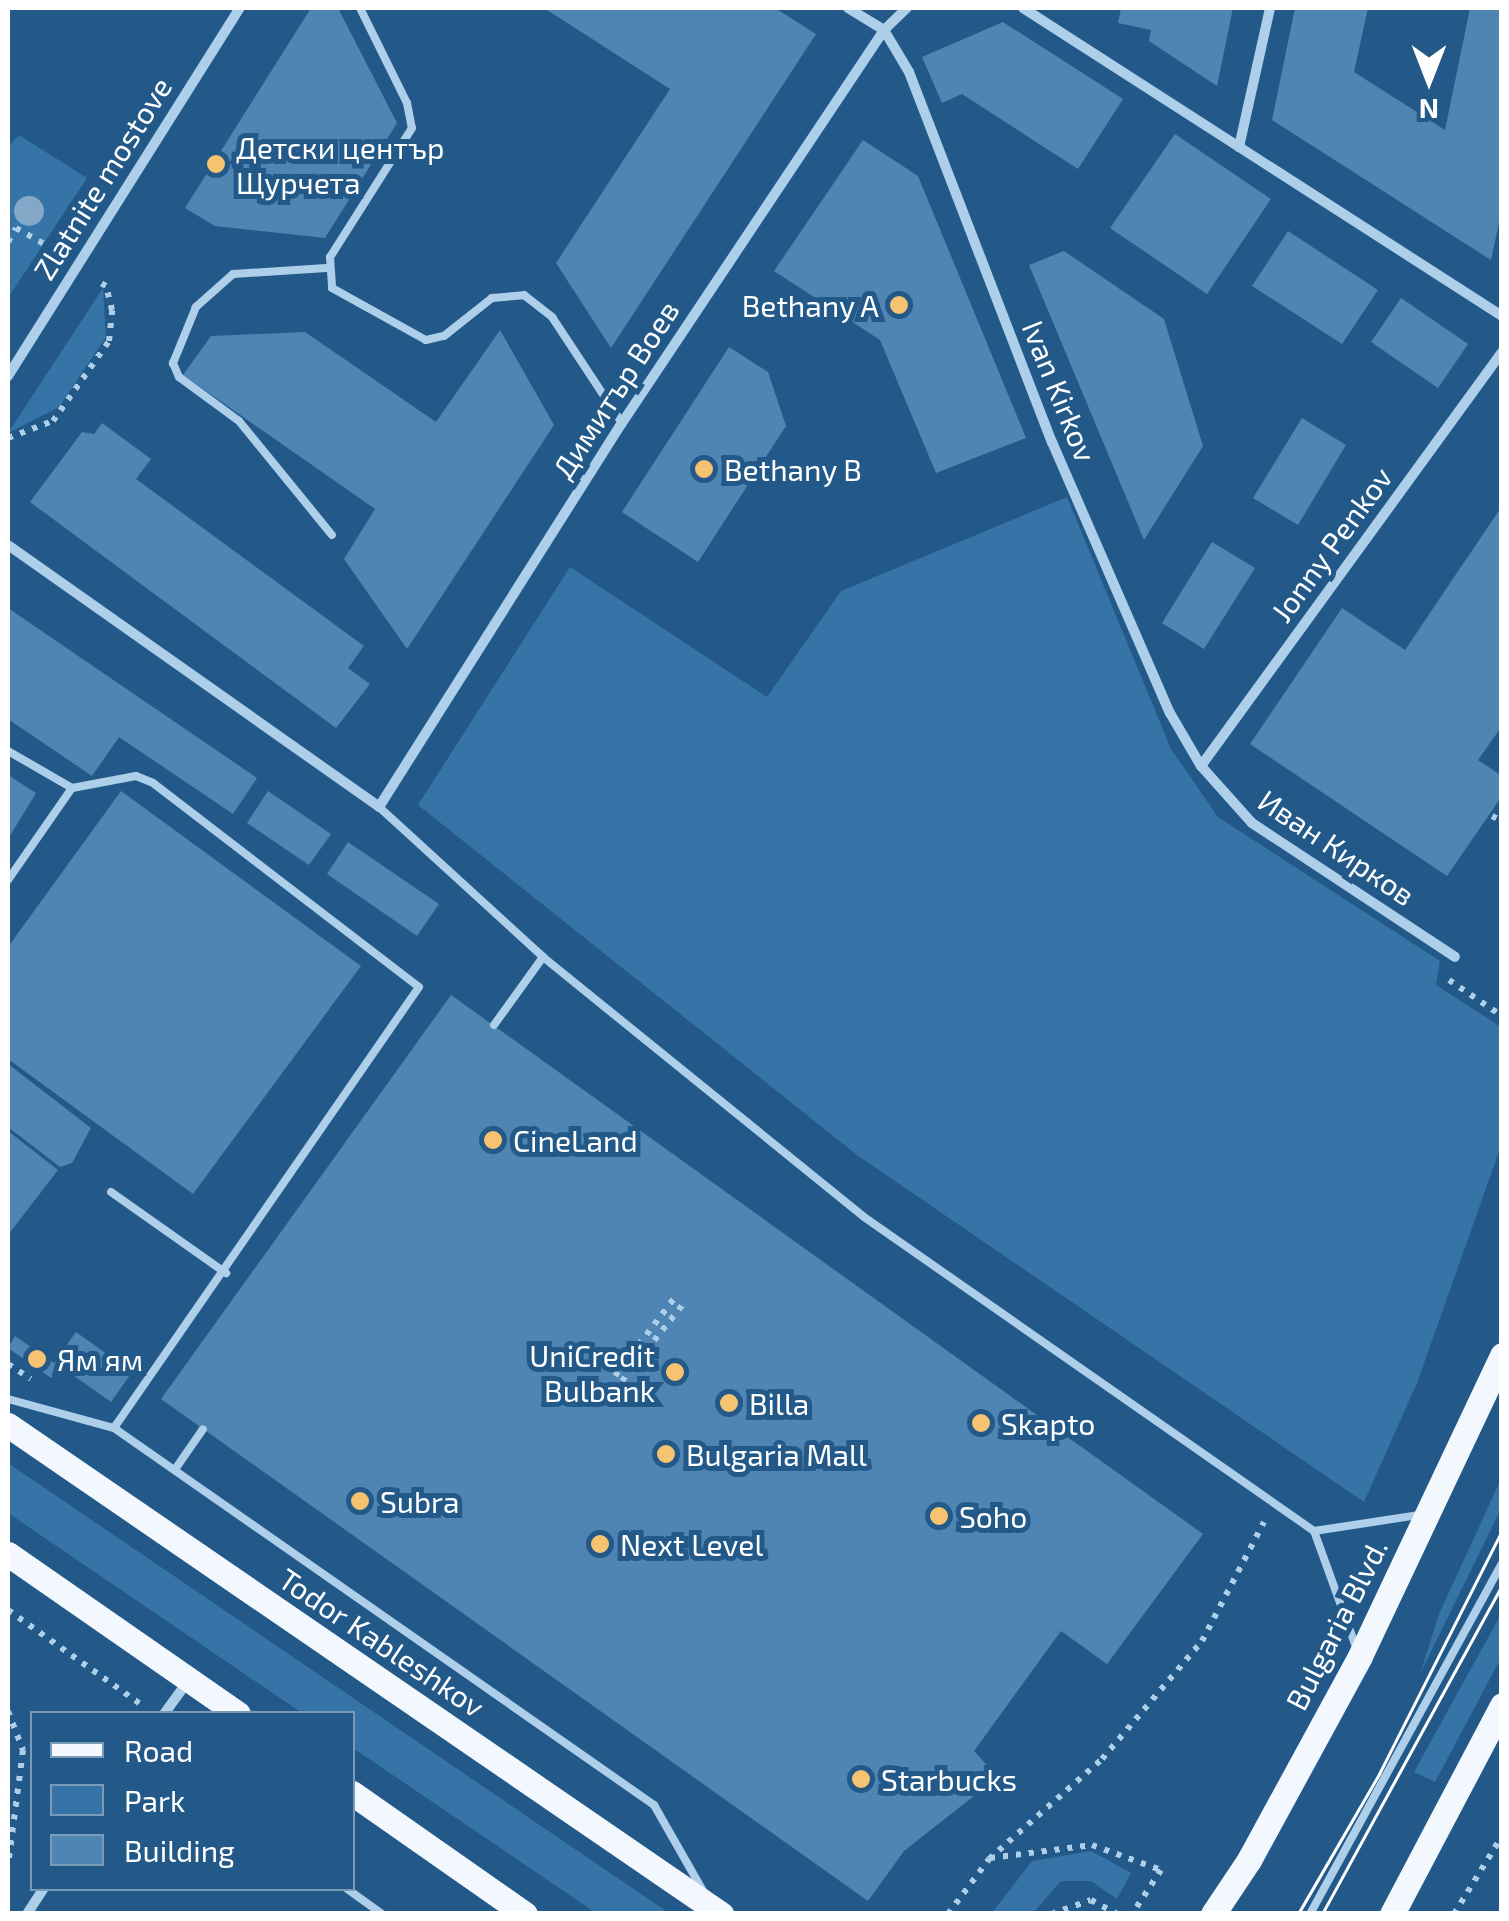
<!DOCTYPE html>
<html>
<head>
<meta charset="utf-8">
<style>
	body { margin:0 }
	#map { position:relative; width:1509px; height:1921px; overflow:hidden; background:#225989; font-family:"Exo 2",sans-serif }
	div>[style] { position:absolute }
	.green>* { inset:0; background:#3673a6 }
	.building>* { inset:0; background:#4f85b2 }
	.path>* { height:6px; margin-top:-3px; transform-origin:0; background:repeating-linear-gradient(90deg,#aecfea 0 5px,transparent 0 13px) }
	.service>* { height:8px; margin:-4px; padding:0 4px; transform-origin:4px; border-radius:4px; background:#aecfea }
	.minor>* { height:10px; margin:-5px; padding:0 5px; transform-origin:5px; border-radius:5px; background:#aecfea }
	.primary>* { height:25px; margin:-12.5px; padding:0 12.5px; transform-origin:12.5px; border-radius:12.5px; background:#f2f8fe }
	.tram>* { height:2.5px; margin:-1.25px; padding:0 1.25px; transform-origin:1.25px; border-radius:1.25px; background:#fff }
	.trees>* { width:30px; height:30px; margin:-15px; border-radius:50%; background:#83a7c6 }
	.dots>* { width:28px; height:28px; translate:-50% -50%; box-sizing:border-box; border:5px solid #225989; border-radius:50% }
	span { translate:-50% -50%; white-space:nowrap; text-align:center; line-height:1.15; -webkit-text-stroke:10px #225989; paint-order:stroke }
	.poi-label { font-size:30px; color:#fff }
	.left { translate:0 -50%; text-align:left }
	.right { translate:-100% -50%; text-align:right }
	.street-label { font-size:30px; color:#fff }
	.frame { position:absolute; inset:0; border:10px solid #fff; pointer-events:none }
	.legend { position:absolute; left:30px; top:1711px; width:325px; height:180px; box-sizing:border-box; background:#225989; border:2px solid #7a9bb8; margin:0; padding:12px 18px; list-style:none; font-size:30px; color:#fff }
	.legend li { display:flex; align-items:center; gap:20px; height:50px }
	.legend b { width:50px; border:2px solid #7a9bb8 }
	.north { position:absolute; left:1379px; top:30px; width:100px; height:100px; -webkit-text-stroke:8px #225989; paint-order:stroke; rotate:180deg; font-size:28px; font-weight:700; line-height:40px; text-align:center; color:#fff }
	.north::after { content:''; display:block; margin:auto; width:35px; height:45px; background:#fff; clip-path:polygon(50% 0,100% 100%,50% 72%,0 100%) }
</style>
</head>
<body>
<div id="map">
	<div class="green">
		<div style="clip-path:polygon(19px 135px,87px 178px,8px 298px,8px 147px)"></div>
		<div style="clip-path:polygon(103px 288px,106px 337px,59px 407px,8px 433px)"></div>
		<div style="clip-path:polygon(1067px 497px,1171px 749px,1218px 817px,1440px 961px,1436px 985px,1501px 1027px,1501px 1146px,1417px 1383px,1364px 1502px,857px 1155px,418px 805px,570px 567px,767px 697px,841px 591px)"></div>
		<div style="clip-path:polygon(8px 1463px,669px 1913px,596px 1913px,353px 1748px,352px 1714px,302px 1713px,8px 1513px)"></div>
		<div style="clip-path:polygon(1501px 1479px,1501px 1509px,1420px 1674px,1439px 1614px)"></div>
		<div style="clip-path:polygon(1501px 1614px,1501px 1658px,1435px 1782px,1414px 1772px)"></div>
		<div style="clip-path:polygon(1091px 1851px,1131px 1873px,1117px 1899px,1091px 1881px,1061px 1881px,1033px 1913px,992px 1913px,1032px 1861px)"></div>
	</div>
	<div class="building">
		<div style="clip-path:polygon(311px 8px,338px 8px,397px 123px,325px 238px,215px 226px,185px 208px)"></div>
		<div style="clip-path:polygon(544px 8px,775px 8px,816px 34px,611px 348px,556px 263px,670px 89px)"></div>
		<div style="clip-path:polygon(1121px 8px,1233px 8px,1217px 86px,1149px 41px,1151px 30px,1118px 23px)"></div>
		<div style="clip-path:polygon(1295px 8px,1368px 8px,1354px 72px,1445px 130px,1470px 8px,1502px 8px,1502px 209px,1491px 260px,1272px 120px)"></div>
		<div style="clip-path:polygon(1003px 22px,1123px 99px,1078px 169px,962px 94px,942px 103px,922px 57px)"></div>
		<div style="clip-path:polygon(1175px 134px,1271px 199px,1207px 294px,1110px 228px)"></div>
		<div style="clip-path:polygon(863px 140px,918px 176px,1026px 438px,936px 473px,880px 340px,774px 271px)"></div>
		<div style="clip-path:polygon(1288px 231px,1378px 290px,1342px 344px,1252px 286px)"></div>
		<div style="clip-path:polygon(1064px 251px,1164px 319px,1203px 446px,1144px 540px,1029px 265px)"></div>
		<div style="clip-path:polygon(1401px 298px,1468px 344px,1438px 388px,1371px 342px)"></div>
		<div style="clip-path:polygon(500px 330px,554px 425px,407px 649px,344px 559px,375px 509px,183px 375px,211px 336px,305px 332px,436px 422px)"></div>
		<div style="clip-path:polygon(729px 347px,768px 372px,786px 426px,698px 562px,622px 512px)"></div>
		<div style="clip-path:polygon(1302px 418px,1346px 445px,1298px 525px,1253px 498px)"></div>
		<div style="clip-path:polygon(102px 423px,151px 459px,136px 479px,364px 646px,348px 668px,370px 684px,336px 728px,30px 502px,82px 432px,94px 434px)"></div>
		<div style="clip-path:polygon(1502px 506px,1502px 726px,1478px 760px,1502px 776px,1502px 796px,1447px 876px,1250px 744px,1342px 608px,1405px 650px)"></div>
		<div style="clip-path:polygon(1212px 542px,1255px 568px,1204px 649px,1162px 623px)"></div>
		<div style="clip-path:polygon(8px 608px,257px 778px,233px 814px,119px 737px,92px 776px,8px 719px)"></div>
		<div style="clip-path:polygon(8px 775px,36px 793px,8px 839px)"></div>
		<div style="clip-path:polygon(121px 791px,361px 966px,193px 1194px,8px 1059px,8px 947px)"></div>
		<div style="clip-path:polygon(268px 791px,331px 834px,309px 865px,247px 823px)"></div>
		<div style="clip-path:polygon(348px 842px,439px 904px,417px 936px,327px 874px)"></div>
		<div style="clip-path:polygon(451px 995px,1203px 1534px,1107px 1664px,1061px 1631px,974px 1751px,998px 1777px,904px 1851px,868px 1901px,161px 1399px)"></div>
		<div style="clip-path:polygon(8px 1064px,91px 1128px,72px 1163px,60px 1167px,8px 1127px)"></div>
		<div style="clip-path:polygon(8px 1131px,58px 1170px,8px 1235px)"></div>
		<div style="clip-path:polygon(76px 1332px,132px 1372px,111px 1402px,60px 1366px,51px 1378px,8px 1348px,15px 1336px,54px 1363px)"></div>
	</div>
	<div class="path">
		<div style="left:8px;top:242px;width:16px;rotate:-60deg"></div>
		<div style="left:16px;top:228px;width:51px;rotate:29.6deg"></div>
		<div style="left:8px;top:438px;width:48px;rotate:-20.7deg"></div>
		<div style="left:53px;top:421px;width:98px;rotate:-55deg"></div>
		<div style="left:109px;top:341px;width:31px;rotate:-84deg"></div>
		<div style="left:112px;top:310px;width:25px;rotate:-104deg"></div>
		<div style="left:106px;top:286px;width:12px;rotate:-149deg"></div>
		<div style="left:1492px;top:816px;width:11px;rotate:27deg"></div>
		<div style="left:1449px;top:980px;width:64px;rotate:34.2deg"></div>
		<div style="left:8px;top:1364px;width:27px;rotate:33deg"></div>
		<div style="left:615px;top:1376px;width:101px;rotate:-52.7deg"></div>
		<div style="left:622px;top:1381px;width:100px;rotate:-51.5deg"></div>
		<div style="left:8px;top:1610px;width:166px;rotate:35.4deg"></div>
		<div style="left:8px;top:1711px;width:42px;rotate:69deg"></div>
		<div style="left:23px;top:1750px;width:116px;rotate:97.4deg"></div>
		<div style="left:990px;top:1858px;width:103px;rotate:-7.3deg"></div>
		<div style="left:1092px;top:1845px;width:73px;rotate:19.9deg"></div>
		<div style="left:1161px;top:1870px;width:53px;rotate:123.4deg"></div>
		<div style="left:948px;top:1914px;width:69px;rotate:-53.3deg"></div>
		<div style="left:989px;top:1859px;width:151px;rotate:-41.5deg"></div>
		<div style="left:1102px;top:1759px;width:155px;rotate:-49.7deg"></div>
		<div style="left:1202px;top:1641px;width:134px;rotate:-62.5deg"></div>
		<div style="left:1051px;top:1914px;width:42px;rotate:-19.3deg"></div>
		<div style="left:1091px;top:1900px;width:30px;rotate:28deg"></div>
		<div style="left:1454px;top:1914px;width:92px;rotate:-58.4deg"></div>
	</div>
	<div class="service">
		<div style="left:360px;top:8px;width:106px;rotate:63.7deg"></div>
		<div style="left:407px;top:103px;width:25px;rotate:79deg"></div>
		<div style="left:412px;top:128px;width:153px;rotate:122.4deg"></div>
		<div style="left:330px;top:257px;width:31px;rotate:86deg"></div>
		<div style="left:332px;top:288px;width:107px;rotate:29deg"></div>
		<div style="left:426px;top:340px;width:18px;rotate:-13deg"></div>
		<div style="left:444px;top:336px;width:61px;rotate:-38.4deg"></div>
		<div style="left:492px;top:298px;width:32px;rotate:-5deg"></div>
		<div style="left:524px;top:295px;width:36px;rotate:38deg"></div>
		<div style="left:552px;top:317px;width:127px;rotate:56.6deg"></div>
		<div style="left:326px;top:268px;width:93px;rotate:176.3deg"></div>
		<div style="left:233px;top:274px;width:50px;rotate:138.3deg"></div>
		<div style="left:196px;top:307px;width:61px;rotate:112.3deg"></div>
		<div style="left:173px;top:363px;width:15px;rotate:67deg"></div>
		<div style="left:179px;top:377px;width:74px;rotate:36.3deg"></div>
		<div style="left:239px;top:421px;width:147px;rotate:50.8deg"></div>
		<div style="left:8px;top:751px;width:74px;rotate:30deg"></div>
		<div style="left:72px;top:788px;width:65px;rotate:-10.6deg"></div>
		<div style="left:136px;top:776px;width:18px;rotate:22deg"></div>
		<div style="left:153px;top:783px;width:335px;rotate:37.5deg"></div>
		<div style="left:419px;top:987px;width:536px;rotate:124.67deg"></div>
		<div style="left:379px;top:807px;width:222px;rotate:42.4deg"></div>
		<div style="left:543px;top:957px;width:413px;rotate:39deg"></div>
		<div style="left:864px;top:1217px;width:549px;rotate:34.91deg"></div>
		<div style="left:1314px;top:1531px;width:123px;rotate:70.1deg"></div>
		<div style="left:8px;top:880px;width:112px;rotate:-55.2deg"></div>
		<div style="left:494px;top:1025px;width:84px;rotate:-54.2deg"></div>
		<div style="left:111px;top:1192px;width:141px;rotate:35.2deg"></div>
		<div style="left:8px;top:1399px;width:110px;rotate:15.3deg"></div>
		<div style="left:114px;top:1428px;width:659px;rotate:34.92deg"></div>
		<div style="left:654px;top:1805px;width:99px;rotate:60.3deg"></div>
		<div style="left:176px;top:1468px;width:47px;rotate:-55.3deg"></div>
		<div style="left:1314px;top:1531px;width:105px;rotate:-8.7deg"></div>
		<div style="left:346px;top:1888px;width:44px;rotate:35.8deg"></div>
		<div style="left:1310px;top:1914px;width:399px;rotate:-61.3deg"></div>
	</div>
	<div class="minor">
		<div style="left:848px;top:8px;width:42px;rotate:31.4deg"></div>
		<div style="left:884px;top:30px;width:49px;rotate:59.2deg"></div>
		<div style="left:909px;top:72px;width:397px;rotate:68.9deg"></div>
		<div style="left:1052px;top:442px;width:296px;rotate:66.5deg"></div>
		<div style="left:1170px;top:713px;width:61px;rotate:59.7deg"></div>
		<div style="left:1201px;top:766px;width:76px;rotate:48.2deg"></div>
		<div style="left:1252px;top:823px;width:243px;rotate:33.4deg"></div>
		<div style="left:1023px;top:8px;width:569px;rotate:32.74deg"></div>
		<div style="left:1239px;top:147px;width:142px;rotate:-77.4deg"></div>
		<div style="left:8px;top:376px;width:435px;rotate:-57.8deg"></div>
		<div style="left:8px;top:545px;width:454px;rotate:35.2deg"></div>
		<div style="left:379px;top:807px;width:454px;rotate:-57.7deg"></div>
		<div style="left:622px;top:423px;width:472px;rotate:-56.3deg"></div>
		<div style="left:884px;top:30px;width:32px;rotate:-44deg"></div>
		<div style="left:1201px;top:766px;width:512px;rotate:-53.98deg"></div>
		<div style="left:164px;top:1714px;width:39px;rotate:-54deg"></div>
		<div style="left:27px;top:1914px;width:31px;rotate:-57deg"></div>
	</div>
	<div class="primary">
		<div style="left:8px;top:1425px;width:865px;rotate:34.44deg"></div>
		<div style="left:8px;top:1554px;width:280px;rotate:34.8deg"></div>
		<div style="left:352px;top:1793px;width:211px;rotate:35deg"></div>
		<div style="left:1213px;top:1914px;width:65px;rotate:-56.3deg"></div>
		<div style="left:1249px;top:1860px;width:232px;rotate:-61.4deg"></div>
		<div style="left:1360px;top:1656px;width:333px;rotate:-64.7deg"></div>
		<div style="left:1392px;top:1914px;width:236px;rotate:-62.2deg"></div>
	</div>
	<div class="tram">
		<div style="left:1298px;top:1914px;width:162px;rotate:-59.9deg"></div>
		<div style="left:1379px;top:1774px;width:272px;rotate:-63.2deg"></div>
		<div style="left:1322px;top:1914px;width:375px;rotate:-61.3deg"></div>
	</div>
	<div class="trees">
		<div style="left:29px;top:211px"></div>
	</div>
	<div class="dots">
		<div style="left:216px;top:164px;background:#f6c370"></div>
		<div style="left:899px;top:305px;background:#f6c370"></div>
		<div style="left:704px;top:469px;background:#f6c370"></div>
		<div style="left:493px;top:1140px;background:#f6c370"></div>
		<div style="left:37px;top:1359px;background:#f6c370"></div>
		<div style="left:675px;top:1372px;background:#f6c370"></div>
		<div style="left:729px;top:1403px;background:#f6c370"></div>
		<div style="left:981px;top:1423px;background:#f6c370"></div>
		<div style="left:666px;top:1454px;background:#f6c370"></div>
		<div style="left:360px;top:1501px;background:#f6c370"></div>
		<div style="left:939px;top:1516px;background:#f6c370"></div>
		<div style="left:600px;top:1544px;background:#f6c370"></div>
		<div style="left:861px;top:1779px;background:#f6c370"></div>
	</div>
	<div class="poi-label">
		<span class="left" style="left:236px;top:164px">Детски център<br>Щурчета</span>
		<span class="right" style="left:879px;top:305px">Bethany A</span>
		<span class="left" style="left:724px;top:469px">Bethany B</span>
		<span class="left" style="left:513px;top:1140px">CineLand</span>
		<span class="right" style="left:655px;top:1372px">UniCredit<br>Bulbank</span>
		<span class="left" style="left:57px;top:1359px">Ям ям</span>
		<span class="left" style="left:749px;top:1403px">Billa</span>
		<span class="left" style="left:1001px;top:1423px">Skapto</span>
		<span class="left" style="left:686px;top:1454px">Bulgaria Mall</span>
		<span class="left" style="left:380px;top:1501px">Subra</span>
		<span class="left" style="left:959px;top:1516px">Soho</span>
		<span class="left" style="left:620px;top:1544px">Next Level</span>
		<span class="left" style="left:881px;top:1779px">Starbucks</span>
	</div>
	<div class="street-label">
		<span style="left:102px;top:178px;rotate:-58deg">Zlatnite mostove</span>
		<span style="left:615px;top:389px;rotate:-57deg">Димитър Воев</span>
		<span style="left:1060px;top:391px;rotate:68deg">Ivan Kirkov</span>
		<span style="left:1331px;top:544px;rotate:-54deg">Jonny Penkov</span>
		<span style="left:1337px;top:847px;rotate:34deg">Иван Кирков</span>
		<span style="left:1336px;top:1624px;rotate:-63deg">Bulgaria Blvd.</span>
		<span style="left:382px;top:1642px;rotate:34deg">Todor Kableshkov</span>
	</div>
	<div class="frame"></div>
	<ul class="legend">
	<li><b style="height:12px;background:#f2f8fe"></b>Road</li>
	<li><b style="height:28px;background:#3673a6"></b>Park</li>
	<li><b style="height:28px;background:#4f85b2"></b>Building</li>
	</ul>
	<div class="north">N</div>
</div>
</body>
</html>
